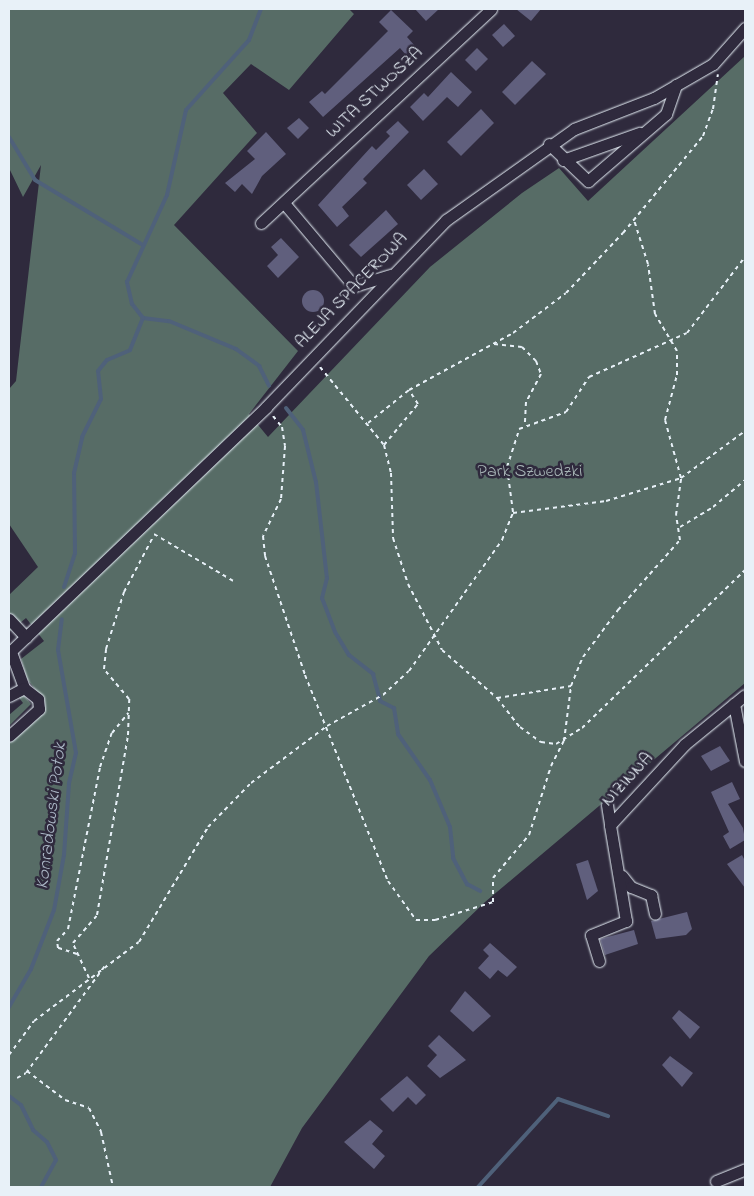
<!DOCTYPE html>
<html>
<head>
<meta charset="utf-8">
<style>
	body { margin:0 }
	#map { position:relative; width:754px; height:1196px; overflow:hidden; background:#2f2a3d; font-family:"Indie Flower",sans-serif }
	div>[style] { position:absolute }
	.green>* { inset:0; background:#576c66 }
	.stream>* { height:4px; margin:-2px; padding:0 2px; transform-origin:2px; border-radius:2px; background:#4f617a }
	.building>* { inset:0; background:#605f7d }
	.round { border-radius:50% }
	.path>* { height:2px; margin-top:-1px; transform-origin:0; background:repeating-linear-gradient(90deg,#e8f1f8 0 4px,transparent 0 8px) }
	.roads { filter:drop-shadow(0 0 1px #e8f1f8) drop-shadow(0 0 1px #e8f1f8) }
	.minor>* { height:11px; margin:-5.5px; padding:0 5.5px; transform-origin:5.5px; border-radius:5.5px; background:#2f2a3d }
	span { translate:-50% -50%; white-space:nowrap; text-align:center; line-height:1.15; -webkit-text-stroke:5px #2f2a3d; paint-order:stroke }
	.street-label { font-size:18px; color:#e8f1f8 }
	.park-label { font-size:18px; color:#a7b5b6 }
	.water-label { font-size:19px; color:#abb7c6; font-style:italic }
	.frame { position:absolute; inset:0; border:10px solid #e8f1f8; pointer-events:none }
</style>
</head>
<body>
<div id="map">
	<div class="green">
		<div style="clip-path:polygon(9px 9px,349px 9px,354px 14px,289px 90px,251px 64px,223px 93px,257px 133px,174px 225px,298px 351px,249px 414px,268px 437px,430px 267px,522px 193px,559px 168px,588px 201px,745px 56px,745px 683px,485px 902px,429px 956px,302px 1128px,270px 1187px,9px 1187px,9px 742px,25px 729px,43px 699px,27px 679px,21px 659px,44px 641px,26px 618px,9px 632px,9px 595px,38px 567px,9px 524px,9px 389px,16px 381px,41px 165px,23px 197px,9px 168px)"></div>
		<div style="clip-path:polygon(23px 694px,31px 704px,9px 726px,9px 715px,23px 703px,17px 695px)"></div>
	</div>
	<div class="stream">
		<div style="left:9px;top:137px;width:50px;rotate:58.8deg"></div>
		<div style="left:35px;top:180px;width:124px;rotate:31.1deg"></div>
		<div style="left:143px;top:318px;width:26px;rotate:7deg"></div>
		<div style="left:169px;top:321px;width:73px;rotate:22.7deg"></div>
		<div style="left:236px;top:349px;width:29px;rotate:36deg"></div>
		<div style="left:259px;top:366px;width:22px;rotate:63deg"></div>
		<div style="left:286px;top:408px;width:28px;rotate:52deg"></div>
		<div style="left:303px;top:430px;width:54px;rotate:76deg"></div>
		<div style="left:316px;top:482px;width:97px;rotate:83.5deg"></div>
		<div style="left:327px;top:578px;width:21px;rotate:104deg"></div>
		<div style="left:322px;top:598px;width:36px;rotate:69deg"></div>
		<div style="left:335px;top:632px;width:27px;rotate:59deg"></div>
		<div style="left:349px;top:655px;width:31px;rotate:38deg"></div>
		<div style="left:373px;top:674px;width:28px;rotate:75deg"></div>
		<div style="left:380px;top:701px;width:16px;rotate:27deg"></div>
		<div style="left:394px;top:708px;width:26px;rotate:81deg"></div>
		<div style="left:398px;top:734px;width:56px;rotate:55.2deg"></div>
		<div style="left:430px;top:780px;width:51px;rotate:66.9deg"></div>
		<div style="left:450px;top:827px;width:31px;rotate:84deg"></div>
		<div style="left:453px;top:858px;width:30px;rotate:62deg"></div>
		<div style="left:467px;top:884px;width:15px;rotate:28deg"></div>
		<div style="left:64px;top:587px;width:36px;rotate:-72deg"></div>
		<div style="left:75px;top:553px;width:80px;rotate:-90.7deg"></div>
		<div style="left:74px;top:473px;width:37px;rotate:-77deg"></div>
		<div style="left:82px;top:437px;width:42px;rotate:-63.4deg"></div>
		<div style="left:101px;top:399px;width:28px;rotate:-96deg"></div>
		<div style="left:98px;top:371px;width:14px;rotate:-51deg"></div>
		<div style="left:107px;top:360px;width:25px;rotate:-23deg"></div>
		<div style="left:130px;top:350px;width:35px;rotate:-68deg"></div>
		<div style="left:143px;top:318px;width:18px;rotate:-128deg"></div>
		<div style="left:132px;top:304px;width:23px;rotate:-103deg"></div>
		<div style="left:127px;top:282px;width:96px;rotate:-65.3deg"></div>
		<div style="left:167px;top:195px;width:87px;rotate:-77.4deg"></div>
		<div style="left:186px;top:110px;width:94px;rotate:-48deg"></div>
		<div style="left:249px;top:40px;width:33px;rotate:-69deg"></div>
		<div style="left:9px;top:1007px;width:44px;rotate:-59.9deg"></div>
		<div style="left:31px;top:969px;width:63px;rotate:-68.7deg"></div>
		<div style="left:54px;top:910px;width:56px;rotate:-79.7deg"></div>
		<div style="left:64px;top:855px;width:72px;rotate:-86deg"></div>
		<div style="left:69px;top:783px;width:31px;rotate:-77deg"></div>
		<div style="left:76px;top:753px;width:105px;rotate:-99.9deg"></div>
		<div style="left:58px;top:650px;width:31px;rotate:-83deg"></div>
		<div style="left:9px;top:1096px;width:15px;rotate:37deg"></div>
		<div style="left:21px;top:1105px;width:28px;rotate:64deg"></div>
		<div style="left:33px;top:1130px;width:18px;rotate:41deg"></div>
		<div style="left:47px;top:1142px;width:20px;rotate:63deg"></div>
		<div style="left:56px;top:1160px;width:31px;rotate:119deg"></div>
		<div style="left:478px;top:1187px;width:119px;rotate:-47.7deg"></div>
		<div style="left:558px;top:1099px;width:53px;rotate:18.8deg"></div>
	</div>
	<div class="building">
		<div style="clip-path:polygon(415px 9px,439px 9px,426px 21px)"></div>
		<div style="clip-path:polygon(516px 9px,541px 9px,531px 21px)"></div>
		<div style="clip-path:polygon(391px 10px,413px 31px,407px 37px,415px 46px,406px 55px,400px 48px,323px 117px,309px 102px,322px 91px,325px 94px,388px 31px,379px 22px)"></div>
		<div style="clip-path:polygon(504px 24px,515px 36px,503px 47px,492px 35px)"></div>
		<div style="clip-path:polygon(477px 48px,488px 59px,476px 71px,465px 60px)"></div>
		<div style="clip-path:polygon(532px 61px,546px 74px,515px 105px,502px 92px)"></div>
		<div style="clip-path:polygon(451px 72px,472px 92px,458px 107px,447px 97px,423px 121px,410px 107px,424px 93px,428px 97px)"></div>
		<div style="clip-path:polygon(481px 109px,494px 123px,461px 156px,447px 142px)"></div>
		<div style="clip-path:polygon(299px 118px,309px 128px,298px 139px,287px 128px)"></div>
		<div style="clip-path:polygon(398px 121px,409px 132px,363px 179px,367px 183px,342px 207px,349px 216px,337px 227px,318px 205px,372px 146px,376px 150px,390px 136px,386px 132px)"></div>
		<div style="clip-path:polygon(266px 132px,286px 154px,262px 176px,252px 194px,242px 184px,235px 192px,225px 183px,255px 159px,247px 151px)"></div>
		<div style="clip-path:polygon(424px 169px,438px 184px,421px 200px,407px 185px)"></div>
		<div style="clip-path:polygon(386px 210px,398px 224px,361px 257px,349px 245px)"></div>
		<div style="clip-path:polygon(281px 238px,299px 257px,278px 278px,267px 266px,278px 255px,271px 247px)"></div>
		<div class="round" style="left:302px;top:290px;width:22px;height:22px"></div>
		<div style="clip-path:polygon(720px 746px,730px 761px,711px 771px,701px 756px)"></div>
		<div style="clip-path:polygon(732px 782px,740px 799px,728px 804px,743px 828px,745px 840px,730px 849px,723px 836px,729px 832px,711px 792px)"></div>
		<div style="clip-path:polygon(742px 855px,745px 861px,745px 888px,727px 864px)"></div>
		<div style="clip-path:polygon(588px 860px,598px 891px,587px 900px,576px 864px)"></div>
		<div style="clip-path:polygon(687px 912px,692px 929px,686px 935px,656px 939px,651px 921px)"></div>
		<div style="clip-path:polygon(634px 930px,638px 944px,605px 955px,600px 939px)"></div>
		<div style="clip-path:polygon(490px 943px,517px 967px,507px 977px,498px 970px,490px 979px,478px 968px,489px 956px,483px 950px)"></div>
		<div style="clip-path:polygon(465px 991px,491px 1016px,473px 1032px,450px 1011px)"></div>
		<div style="clip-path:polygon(679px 1010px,700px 1027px,690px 1039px,672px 1018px)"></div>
		<div style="clip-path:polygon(439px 1035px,466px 1060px,440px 1078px,427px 1066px,437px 1055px,428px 1046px)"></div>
		<div style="clip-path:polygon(670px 1056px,693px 1073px,682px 1087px,662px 1065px)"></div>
		<div style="clip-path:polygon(407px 1076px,426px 1095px,416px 1105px,408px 1097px,393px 1112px,380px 1099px)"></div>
		<div style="clip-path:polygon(370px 1120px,383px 1131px,372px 1144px,385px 1156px,374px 1169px,344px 1142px)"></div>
	</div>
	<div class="path">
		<div style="left:494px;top:344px;width:28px;rotate:6deg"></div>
		<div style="left:522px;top:347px;width:20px;rotate:45deg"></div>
		<div style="left:536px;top:361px;width:14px;rotate:69deg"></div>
		<div style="left:541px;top:374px;width:32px;rotate:118deg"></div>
		<div style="left:526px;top:402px;width:21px;rotate:93deg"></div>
		<div style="left:320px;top:367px;width:101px;rotate:50.6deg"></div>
		<div style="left:384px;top:445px;width:29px;rotate:76deg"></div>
		<div style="left:391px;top:473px;width:65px;rotate:88.2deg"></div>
		<div style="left:393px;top:538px;width:48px;rotate:71.9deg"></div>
		<div style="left:408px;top:584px;width:74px;rotate:62.7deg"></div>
		<div style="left:442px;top:650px;width:73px;rotate:41.1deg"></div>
		<div style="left:497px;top:698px;width:37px;rotate:52deg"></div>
		<div style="left:520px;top:727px;width:26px;rotate:36deg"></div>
		<div style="left:541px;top:742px;width:15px;rotate:8deg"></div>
		<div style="left:556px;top:744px;width:31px;rotate:-32deg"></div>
		<div style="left:582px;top:728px;width:227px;rotate:-44.1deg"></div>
		<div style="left:273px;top:416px;width:14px;rotate:51deg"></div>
		<div style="left:282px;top:427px;width:19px;rotate:81deg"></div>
		<div style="left:285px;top:446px;width:53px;rotate:94.3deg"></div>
		<div style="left:281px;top:499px;width:41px;rotate:115.9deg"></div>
		<div style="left:263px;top:536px;width:20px;rotate:84deg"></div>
		<div style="left:265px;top:556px;width:126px;rotate:71.4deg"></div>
		<div style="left:305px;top:675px;width:222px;rotate:68.1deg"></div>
		<div style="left:388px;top:881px;width:48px;rotate:54.3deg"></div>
		<div style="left:416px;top:920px;width:19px"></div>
		<div style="left:435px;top:920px;width:61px;rotate:-17.2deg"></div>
		<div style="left:493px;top:902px;width:24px;rotate:-90deg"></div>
		<div style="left:493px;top:878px;width:56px;rotate:-50.1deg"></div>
		<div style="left:529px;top:835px;width:72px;rotate:-72.3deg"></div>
		<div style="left:551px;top:766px;width:28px;rotate:-63deg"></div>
		<div style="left:564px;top:741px;width:55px;rotate:-82.7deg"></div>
		<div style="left:368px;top:423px;width:53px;rotate:-38.8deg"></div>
		<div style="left:409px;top:390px;width:119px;rotate:-28.7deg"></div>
		<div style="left:513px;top:333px;width:66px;rotate:-37deg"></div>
		<div style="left:566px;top:293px;width:83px;rotate:-46.5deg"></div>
		<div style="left:623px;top:233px;width:126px;rotate:-50.5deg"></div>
		<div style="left:703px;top:136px;width:29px;rotate:-70deg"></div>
		<div style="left:713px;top:109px;width:35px;rotate:-82deg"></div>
		<div style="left:384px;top:445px;width:53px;rotate:-50.3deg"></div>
		<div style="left:418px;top:404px;width:17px;rotate:-123deg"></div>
		<div style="left:513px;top:512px;width:45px;rotate:-97.6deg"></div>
		<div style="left:507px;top:467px;width:40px;rotate:-72deg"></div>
		<div style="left:519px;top:429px;width:50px;rotate:-19.9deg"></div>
		<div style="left:566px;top:412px;width:42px;rotate:-56.7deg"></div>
		<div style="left:589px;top:377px;width:107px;rotate:-24.2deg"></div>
		<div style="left:687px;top:333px;width:96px;rotate:-52.7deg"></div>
		<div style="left:680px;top:527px;width:39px;rotate:-31deg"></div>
		<div style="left:713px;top:507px;width:42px;rotate:-40.2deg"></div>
		<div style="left:154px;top:534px;width:92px;rotate:30.7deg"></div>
		<div style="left:497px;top:698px;width:75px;rotate:-9.2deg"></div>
		<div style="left:571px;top:686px;width:31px;rotate:-68deg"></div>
		<div style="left:583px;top:657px;width:59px;rotate:-53.3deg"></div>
		<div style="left:618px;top:610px;width:94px;rotate:-48.5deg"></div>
		<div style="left:680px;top:540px;width:25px;rotate:-99deg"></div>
		<div style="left:676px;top:515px;width:37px;rotate:-82deg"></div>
		<div style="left:681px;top:478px;width:79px;rotate:-36.3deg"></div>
		<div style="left:77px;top:954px;width:20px;rotate:-162deg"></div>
		<div style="left:58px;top:948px;width:7px;rotate:-98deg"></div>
		<div style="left:57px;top:941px;width:16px;rotate:-47deg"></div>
		<div style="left:68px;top:929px;width:165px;rotate:-78.8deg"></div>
		<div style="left:100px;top:767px;width:36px;rotate:-71deg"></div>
		<div style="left:112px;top:733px;width:26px;rotate:-51deg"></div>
		<div style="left:89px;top:978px;width:38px;rotate:-115deg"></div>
		<div style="left:73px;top:943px;width:37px;rotate:-49deg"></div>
		<div style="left:97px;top:915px;width:183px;rotate:-80.2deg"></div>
		<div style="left:128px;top:735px;width:36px;rotate:-88deg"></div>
		<div style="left:129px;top:699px;width:39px;rotate:-130deg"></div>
		<div style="left:104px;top:669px;width:20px;rotate:-84deg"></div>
		<div style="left:106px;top:649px;width:60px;rotate:-72.5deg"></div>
		<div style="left:124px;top:592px;width:64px;rotate:-62.2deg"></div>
		<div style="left:9px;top:1055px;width:42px;rotate:-53.7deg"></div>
		<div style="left:34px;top:1021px;width:131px;rotate:-37deg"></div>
		<div style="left:139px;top:942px;width:134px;rotate:-59deg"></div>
		<div style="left:208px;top:827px;width:62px;rotate:-45.7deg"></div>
		<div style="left:251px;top:783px;width:95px;rotate:-36.9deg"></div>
		<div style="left:327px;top:726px;width:64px;rotate:-29deg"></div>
		<div style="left:383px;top:695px;width:35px;rotate:-43deg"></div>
		<div style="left:409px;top:671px;width:161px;rotate:-54.6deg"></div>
		<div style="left:502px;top:540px;width:29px;rotate:-68deg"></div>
		<div style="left:513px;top:513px;width:94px;rotate:-7.4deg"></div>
		<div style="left:606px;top:501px;width:78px;rotate:-17deg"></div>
		<div style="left:681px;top:478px;width:60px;rotate:-105.4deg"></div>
		<div style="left:665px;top:420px;width:47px;rotate:-75.1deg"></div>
		<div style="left:677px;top:375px;width:24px;rotate:-90deg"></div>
		<div style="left:677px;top:351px;width:43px;rotate:-120.7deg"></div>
		<div style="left:655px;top:314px;width:50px;rotate:-98deg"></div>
		<div style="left:648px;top:264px;width:46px;rotate:-107.7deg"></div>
		<div style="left:27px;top:1071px;width:48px;rotate:37.3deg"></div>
		<div style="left:65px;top:1100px;width:25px;rotate:18deg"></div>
		<div style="left:89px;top:1108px;width:27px;rotate:63deg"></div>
		<div style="left:101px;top:1132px;width:56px;rotate:77.7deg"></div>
		<div style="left:17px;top:1078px;width:10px;rotate:-29deg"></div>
		<div style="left:26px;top:1073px;width:133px;rotate:-53.6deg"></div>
	</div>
	<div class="roads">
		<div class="minor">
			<div style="left:549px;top:144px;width:54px;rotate:43.5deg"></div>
			<div style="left:588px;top:181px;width:103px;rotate:-40.7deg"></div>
			<div style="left:666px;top:114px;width:31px;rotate:-71deg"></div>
			<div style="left:563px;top:160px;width:81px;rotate:-19.6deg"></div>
			<div style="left:284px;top:203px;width:109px;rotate:49.9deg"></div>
			<div style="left:354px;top:286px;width:38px;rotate:-17deg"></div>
			<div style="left:261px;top:223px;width:314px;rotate:-42.9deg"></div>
			<div style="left:9px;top:619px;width:25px;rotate:47deg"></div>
			<div style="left:11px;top:652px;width:38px;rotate:70deg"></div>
			<div style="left:9px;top:653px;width:356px;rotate:-43.7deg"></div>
			<div style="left:266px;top:407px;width:260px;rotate:-46.1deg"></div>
			<div style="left:446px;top:220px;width:157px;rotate:-35.4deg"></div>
			<div style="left:574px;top:129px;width:86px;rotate:-21.2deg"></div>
			<div style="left:654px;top:98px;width:68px;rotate:-30deg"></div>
			<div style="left:713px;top:64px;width:48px;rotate:-48.4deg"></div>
			<div style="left:9px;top:696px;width:17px;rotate:-28deg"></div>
			<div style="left:24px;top:688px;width:18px;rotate:38deg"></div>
			<div style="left:38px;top:699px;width:10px;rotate:84deg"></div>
			<div style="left:39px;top:709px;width:40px;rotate:138deg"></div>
			<div style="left:734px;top:704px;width:58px;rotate:79.1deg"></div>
			<div style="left:607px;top:805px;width:20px;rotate:81deg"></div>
			<div style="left:622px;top:876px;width:14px;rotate:51deg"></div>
			<div style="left:631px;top:887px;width:22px;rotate:22deg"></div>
			<div style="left:651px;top:895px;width:19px;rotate:78deg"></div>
			<div style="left:599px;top:961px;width:27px;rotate:-107deg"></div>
			<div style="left:591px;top:935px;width:38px;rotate:-22deg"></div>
			<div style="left:626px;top:921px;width:97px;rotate:-99.5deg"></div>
			<div style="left:610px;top:825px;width:110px;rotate:-47.2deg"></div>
			<div style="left:685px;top:744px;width:77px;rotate:-39.2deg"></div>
			<div style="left:716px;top:1181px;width:31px;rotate:-22deg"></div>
		</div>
	</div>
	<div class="street-label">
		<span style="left:375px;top:93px;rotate:-43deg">WITA STWOSZA</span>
		<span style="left:352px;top:291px;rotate:-46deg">ALEJA SPACEROWA</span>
		<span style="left:628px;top:780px;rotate:-47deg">NIZINNA</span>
	</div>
	<div class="park-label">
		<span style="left:530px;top:472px">Park Szwedzki</span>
	</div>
	<div class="water-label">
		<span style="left:52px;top:816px;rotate:-83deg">Konradowski Potok</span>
	</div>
	<div class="frame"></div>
</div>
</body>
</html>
